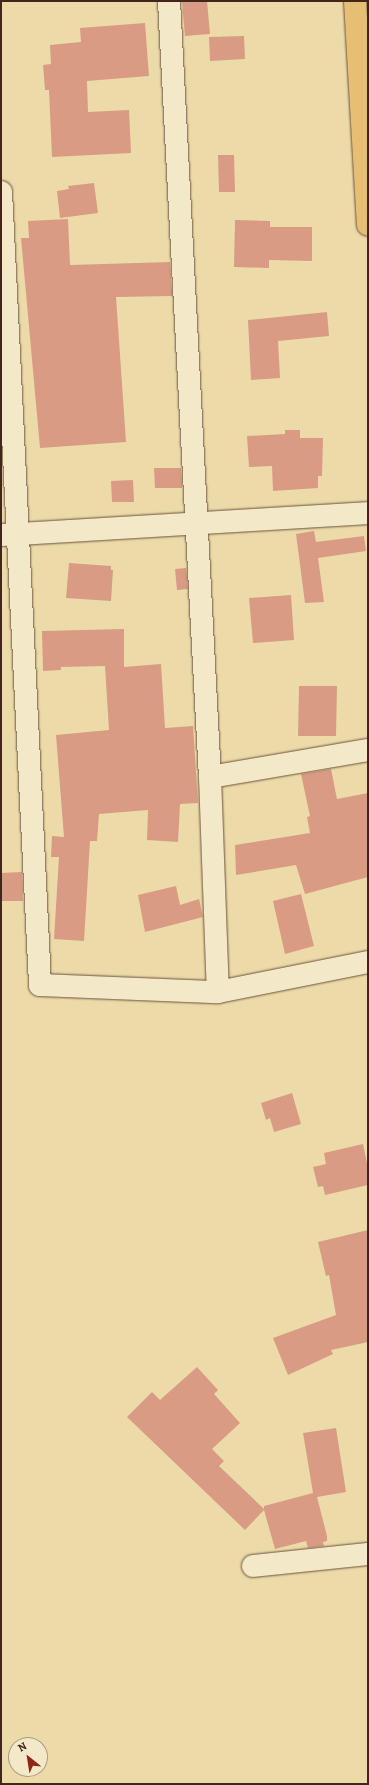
<!DOCTYPE html>
<html>
<head>
<meta charset="utf-8">
<style>
	body { margin:0 }
	#map { position:relative; width:369px; height:1785px; overflow:hidden; background:#ecdba9; font-family:Alegreya,serif }
	div>[style] { position:absolute }
	.building>* { inset:0; background:#d99b83 }
	.roads { filter:drop-shadow(0 0 1px #6c533d) drop-shadow(0 0 1px #6c533d) }
	.minor>* { height:22px; margin:-11px; padding:0 11px; transform-origin:11px; border-radius:11px; background:#f3e8c7 }
	.major>* { height:22px; margin:-11px; padding:0 11px; transform-origin:11px; border-radius:11px; background:#e6be74 }
	span { translate:-50% -50%; white-space:nowrap; text-align:center; line-height:1.15; -webkit-text-stroke:3px #f3e8c7; paint-order:stroke }
	.frame { position:absolute; inset:0; border:2px solid #422619; pointer-events:none }
	.north { position:absolute; left:8px; top:1737px; width:40px; height:40px; box-sizing:border-box; background:#f3e8c7; border:1px solid #ac9a81; border-radius:50%; rotate:330deg; font-size:11px; font-weight:700; line-height:16px; text-align:center; color:#422619 }
	.north::after { content:''; display:block; margin:auto; width:14px; height:18px; background:#8f2418; clip-path:polygon(50% 0,100% 100%,50% 72%,0 100%) }
</style>
</head>
<body>
<div id="map">
	<div class="building">
		<div style="clip-path:polygon(182px 1px,207px 1px,210px 34px,185px 36px)"></div>
		<div style="clip-path:polygon(145px 23px,149px 76px,87px 81px,88px 112px,129px 110px,131px 153px,52px 157px,49px 90px,45px 90px,43px 65px,51px 64px,50px 45px,81px 42px,80px 28px)"></div>
		<div style="clip-path:polygon(244px 36px,245px 59px,210px 61px,209px 37px)"></div>
		<div style="clip-path:polygon(218px 155px,234px 155px,235px 192px,219px 192px)"></div>
		<div style="clip-path:polygon(94px 183px,98px 213px,60px 218px,57px 191px,69px 189px,68px 186px)"></div>
		<div style="clip-path:polygon(68px 219px,70px 265px,170px 262px,172px 296px,116px 297px,126px 442px,40px 448px,21px 238px,29px 238px,28px 221px)"></div>
		<div style="clip-path:polygon(235px 220px,270px 221px,270px 227px,312px 227px,312px 261px,269px 260px,269px 268px,234px 267px)"></div>
		<div style="clip-path:polygon(327px 312px,329px 336px,278px 341px,280px 378px,251px 380px,248px 320px)"></div>
		<div style="clip-path:polygon(285px 430px,300px 430px,300px 438px,323px 438px,322px 476px,318px 476px,318px 488px,273px 491px,272px 466px,249px 467px,247px 436px,285px 434px)"></div>
		<div style="clip-path:polygon(154px 468px,181px 468px,182px 488px,155px 488px)"></div>
		<div style="clip-path:polygon(133px 480px,134px 502px,112px 502px,111px 481px)"></div>
		<div style="clip-path:polygon(314px 531px,316px 542px,364px 536px,366px 551px,318px 558px,324px 602px,305px 603px,296px 534px)"></div>
		<div style="clip-path:polygon(69px 563px,111px 566px,111px 570px,113px 570px,111px 601px,66px 598px)"></div>
		<div style="clip-path:polygon(186px 568px,188px 589px,177px 590px,175px 569px)"></div>
		<div style="clip-path:polygon(291px 595px,294px 640px,253px 643px,249px 598px)"></div>
		<div style="clip-path:polygon(124px 629px,124px 667px,161px 664px,165px 728px,193px 726px,198px 803px,180px 804px,178px 842px,147px 840px,148px 810px,99px 814px,97px 841px,90px 841px,84px 941px,54px 939px,59px 857px,51px 857px,52px 836px,64px 837px,56px 735px,109px 730px,105px 666px,61px 667px,61px 670px,43px 671px,42px 631px)"></div>
		<div style="clip-path:polygon(299px 686px,337px 686px,336px 736px,298px 736px)"></div>
		<div style="clip-path:polygon(331px 769px,337px 799px,368px 793px,368px 877px,305px 894px,296px 865px,236px 875px,235px 845px,310px 833px,307px 817px,310px 816px,301px 774px)"></div>
		<div style="clip-path:polygon(22px 872px,23px 901px,1px 901px,1px 873px)"></div>
		<div style="clip-path:polygon(176px 886px,180px 905px,199px 899px,203px 917px,145px 932px,138px 895px)"></div>
		<div style="clip-path:polygon(301px 894px,314px 946px,285px 954px,273px 901px)"></div>
		<div style="clip-path:polygon(292px 1093px,301px 1124px,274px 1132px,270px 1118px,266px 1120px,261px 1103px)"></div>
		<div style="clip-path:polygon(363px 1144px,368px 1168px,368px 1185px,325px 1195px,323px 1186px,318px 1187px,313px 1167px,326px 1164px,324px 1153px)"></div>
		<div style="clip-path:polygon(368px 1230px,368px 1342px,331px 1350px,333px 1354px,288px 1375px,273px 1338px,336px 1315px,329px 1275px,326px 1276px,318px 1242px)"></div>
		<div style="clip-path:polygon(197px 1367px,218px 1390px,214px 1394px,240px 1423px,212px 1449px,224px 1461px,219px 1466px,264px 1509px,264px 1506px,313px 1493px,303px 1433px,336px 1428px,346px 1492px,317px 1497px,327px 1536px,327px 1541px,323px 1542px,324px 1546px,308px 1548px,306px 1541px,275px 1549px,264px 1510px,245px 1530px,127px 1417px,152px 1392px,160px 1400px)"></div>
	</div>
	<div class="roads">
		<div class="minor">
			<div style="left:169px;top:1px;width:777px;rotate:86.98deg"></div>
			<div style="left:210px;top:777px;width:215px;rotate:87.9deg"></div>
			<div style="left:1px;top:192px;width:794px;rotate:87.18deg"></div>
			<div style="left:40px;top:985px;width:178px;rotate:2.3deg"></div>
			<div style="left:218px;top:992px;width:153px;rotate:-11.3deg"></div>
			<div style="left:1px;top:535px;width:368px;rotate:-3.4deg"></div>
			<div style="left:210px;top:777px;width:160px;rotate:-9.7deg"></div>
			<div style="left:253px;top:1566px;width:116px;rotate:-6deg"></div>
		</div>
		<div class="major">
			<div style="left:355px;top:1px;width:224px;rotate:86.7deg"></div>
		</div>
	</div>
	<div class="frame"></div>
	<div class="north">N</div>
</div>
</body>
</html>
